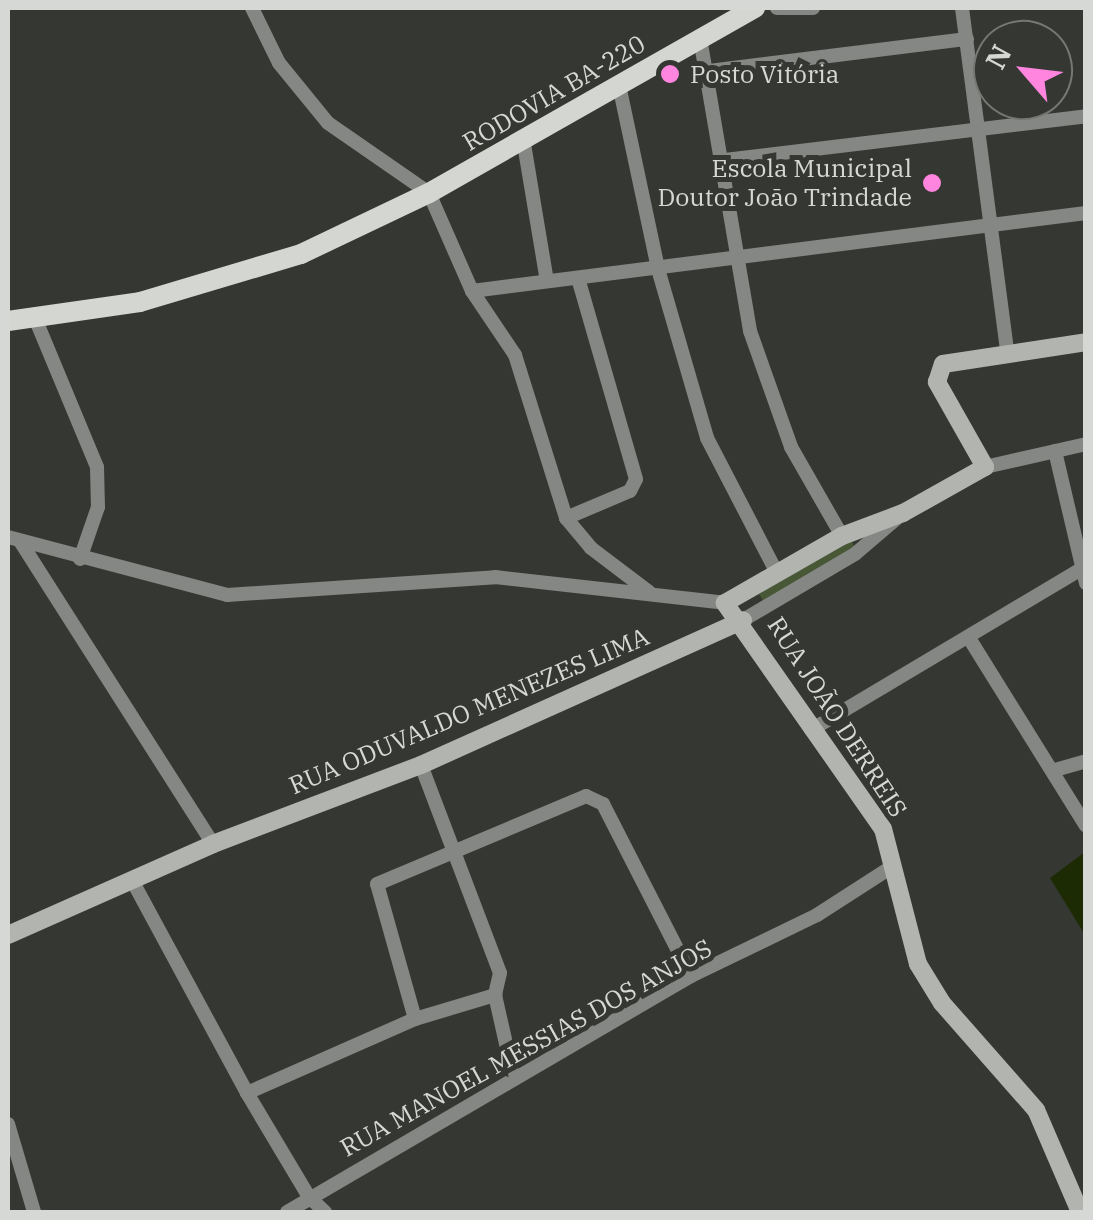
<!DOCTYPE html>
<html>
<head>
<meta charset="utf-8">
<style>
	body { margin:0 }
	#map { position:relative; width:1093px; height:1220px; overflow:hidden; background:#353832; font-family:"IBM Plex Serif",serif }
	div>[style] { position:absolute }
	.green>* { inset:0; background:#485736 }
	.water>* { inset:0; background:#1c2b04 }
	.street>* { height:14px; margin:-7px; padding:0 7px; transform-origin:7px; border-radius:7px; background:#858784 }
	.secondary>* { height:18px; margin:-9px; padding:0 9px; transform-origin:9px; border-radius:9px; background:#b2b4af }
	.primary>* { height:20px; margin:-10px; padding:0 10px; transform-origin:10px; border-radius:10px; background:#d4d7d1 }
	.dots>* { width:28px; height:28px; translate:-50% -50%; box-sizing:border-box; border:5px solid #353832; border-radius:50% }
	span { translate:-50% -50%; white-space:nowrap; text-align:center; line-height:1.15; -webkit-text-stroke:10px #353832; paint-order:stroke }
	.poi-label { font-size:25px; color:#d6d8d5 }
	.left { translate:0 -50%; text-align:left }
	.right { translate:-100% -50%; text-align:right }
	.street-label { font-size:25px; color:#d6d8d5 }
	.frame { position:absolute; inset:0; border:10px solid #d6d8d5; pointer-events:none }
	.north { position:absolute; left:973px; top:20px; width:100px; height:100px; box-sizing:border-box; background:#353832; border:2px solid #757873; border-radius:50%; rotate:298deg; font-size:28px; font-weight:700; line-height:40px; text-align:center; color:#d6d8d5 }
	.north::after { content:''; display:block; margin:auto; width:35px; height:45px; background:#ff85de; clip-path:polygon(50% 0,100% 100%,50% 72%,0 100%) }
</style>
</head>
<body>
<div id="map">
	<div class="green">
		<div style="clip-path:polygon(851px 540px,855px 548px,764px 602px,759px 594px)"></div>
	</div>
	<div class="water">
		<div style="clip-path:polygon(1085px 852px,1085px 935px,1050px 878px)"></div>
	</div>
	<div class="street">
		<div style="left:252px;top:8px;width:61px;rotate:63.9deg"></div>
		<div style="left:279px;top:63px;width:77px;rotate:50.8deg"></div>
		<div style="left:328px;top:123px;width:123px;rotate:34.7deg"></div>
		<div style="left:429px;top:193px;width:107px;rotate:66.3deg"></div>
		<div style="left:472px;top:291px;width:77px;rotate:56.1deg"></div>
		<div style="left:515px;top:355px;width:171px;rotate:72.6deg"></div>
		<div style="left:566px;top:518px;width:39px;rotate:50deg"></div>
		<div style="left:591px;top:548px;width:73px;rotate:37.2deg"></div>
		<div style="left:777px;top:8px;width:36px"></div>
		<div style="left:962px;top:8px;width:345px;rotate:82.5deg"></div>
		<div style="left:700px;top:38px;width:297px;rotate:80.3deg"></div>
		<div style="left:750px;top:331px;width:123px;rotate:70.5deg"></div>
		<div style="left:791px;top:447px;width:103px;rotate:60.2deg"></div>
		<div style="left:709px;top:71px;width:260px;rotate:-7.1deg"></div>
		<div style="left:619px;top:85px;width:188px;rotate:78deg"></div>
		<div style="left:658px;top:269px;width:176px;rotate:73.8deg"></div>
		<div style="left:707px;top:438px;width:152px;rotate:62.6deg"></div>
		<div style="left:523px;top:138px;width:145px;rotate:80.5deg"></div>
		<div style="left:725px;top:160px;width:364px;rotate:-6.9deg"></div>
		<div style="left:472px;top:291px;width:619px;rotate:-7.24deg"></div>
		<div style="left:35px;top:318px;width:161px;rotate:67.4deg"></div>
		<div style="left:97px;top:467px;width:40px;rotate:88.6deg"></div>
		<div style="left:98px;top:507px;width:55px;rotate:109.1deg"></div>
		<div style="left:1055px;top:451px;width:136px;rotate:76.8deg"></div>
		<div style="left:985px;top:467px;width:104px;rotate:-12.8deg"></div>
		<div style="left:566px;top:518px;width:69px;rotate:-22.9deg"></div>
		<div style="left:630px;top:491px;width:13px;rotate:-63deg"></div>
		<div style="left:636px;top:479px;width:209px;rotate:-106.1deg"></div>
		<div style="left:8px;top:537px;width:227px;rotate:14.8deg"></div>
		<div style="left:227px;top:595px;width:269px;rotate:-3.8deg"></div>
		<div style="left:495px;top:577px;width:231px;rotate:6.4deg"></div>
		<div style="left:20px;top:541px;width:359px;rotate:57.5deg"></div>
		<div style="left:743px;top:620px;width:130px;rotate:-30.5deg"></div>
		<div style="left:855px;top:554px;width:54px;rotate:-40.5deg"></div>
		<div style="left:969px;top:638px;width:221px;rotate:58.1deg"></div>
		<div style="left:811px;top:730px;width:320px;rotate:-30.8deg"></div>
		<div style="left:421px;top:765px;width:222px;rotate:69.2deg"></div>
		<div style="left:500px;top:973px;width:23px;rotate:103deg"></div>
		<div style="left:495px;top:995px;width:86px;rotate:77.3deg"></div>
		<div style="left:1055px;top:770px;width:32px;rotate:-16deg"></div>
		<div style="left:133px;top:882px;width:240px;rotate:61.6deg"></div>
		<div style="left:247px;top:1093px;width:121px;rotate:59.2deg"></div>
		<div style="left:309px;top:1197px;width:22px;rotate:43deg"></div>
		<div style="left:415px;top:1019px;width:140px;rotate:-105.7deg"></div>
		<div style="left:377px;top:884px;width:227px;rotate:-22.8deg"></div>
		<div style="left:586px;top:796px;width:19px;rotate:25deg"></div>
		<div style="left:603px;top:804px;width:193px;rotate:62.9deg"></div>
		<div style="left:247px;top:1093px;width:184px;rotate:-23.8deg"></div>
		<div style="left:415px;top:1019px;width:84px;rotate:-16.7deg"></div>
		<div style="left:8px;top:1124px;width:92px;rotate:73.5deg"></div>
		<div style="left:287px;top:1212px;width:468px;rotate:-30.3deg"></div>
		<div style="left:691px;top:976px;width:140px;rotate:-25.8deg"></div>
		<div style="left:817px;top:915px;width:90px;rotate:-32.8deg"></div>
	</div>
	<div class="secondary">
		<div style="left:8px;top:935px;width:224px;rotate:-23.9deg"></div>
		<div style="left:213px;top:844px;width:222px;rotate:-20.8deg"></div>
		<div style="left:421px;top:765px;width:353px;rotate:-24.2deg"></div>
		<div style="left:1080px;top:1212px;width:111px;rotate:-113.3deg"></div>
		<div style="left:1036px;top:1110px;width:142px;rotate:-131.3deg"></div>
		<div style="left:942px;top:1003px;width:46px;rotate:-121.6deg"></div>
		<div style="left:918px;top:964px;width:139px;rotate:-104.5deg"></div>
		<div style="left:883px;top:829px;width:276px;rotate:-125deg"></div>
		<div style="left:725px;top:603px;width:135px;rotate:-29.8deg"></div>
		<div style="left:842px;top:536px;width:65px;rotate:-20.7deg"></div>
		<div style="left:903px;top:513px;width:94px;rotate:-29.3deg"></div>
		<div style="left:985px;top:467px;width:98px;rotate:-119.5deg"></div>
		<div style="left:937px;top:382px;width:19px;rotate:-72deg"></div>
		<div style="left:943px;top:364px;width:145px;rotate:-8.7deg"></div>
	</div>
	<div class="primary">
		<div style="left:8px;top:321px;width:133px;rotate:-8.2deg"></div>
		<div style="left:140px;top:302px;width:168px;rotate:-16.6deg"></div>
		<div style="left:301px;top:254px;width:142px;rotate:-25.5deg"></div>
		<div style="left:429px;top:193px;width:375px;rotate:-29.6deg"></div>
	</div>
	<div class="dots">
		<div style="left:670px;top:74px;background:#ff85de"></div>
		<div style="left:932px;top:183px;background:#ff85de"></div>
	</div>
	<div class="poi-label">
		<span class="left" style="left:690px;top:74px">Posto Vitória</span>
		<span class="right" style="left:912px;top:183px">Escola Municipal<br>Doutor João Trindade</span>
	</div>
	<div class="street-label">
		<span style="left:554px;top:93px;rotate:-30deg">RODOVIA BA-220</span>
		<span style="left:469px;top:711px;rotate:-23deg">RUA ODUVALDO MENEZES LIMA</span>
		<span style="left:837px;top:717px;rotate:57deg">RUA JOÃO DERREIS</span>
		<span style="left:526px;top:1048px;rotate:-29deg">RUA MANOEL MESSIAS DOS ANJOS</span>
	</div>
	<div class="frame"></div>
	<div class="north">N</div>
</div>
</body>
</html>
